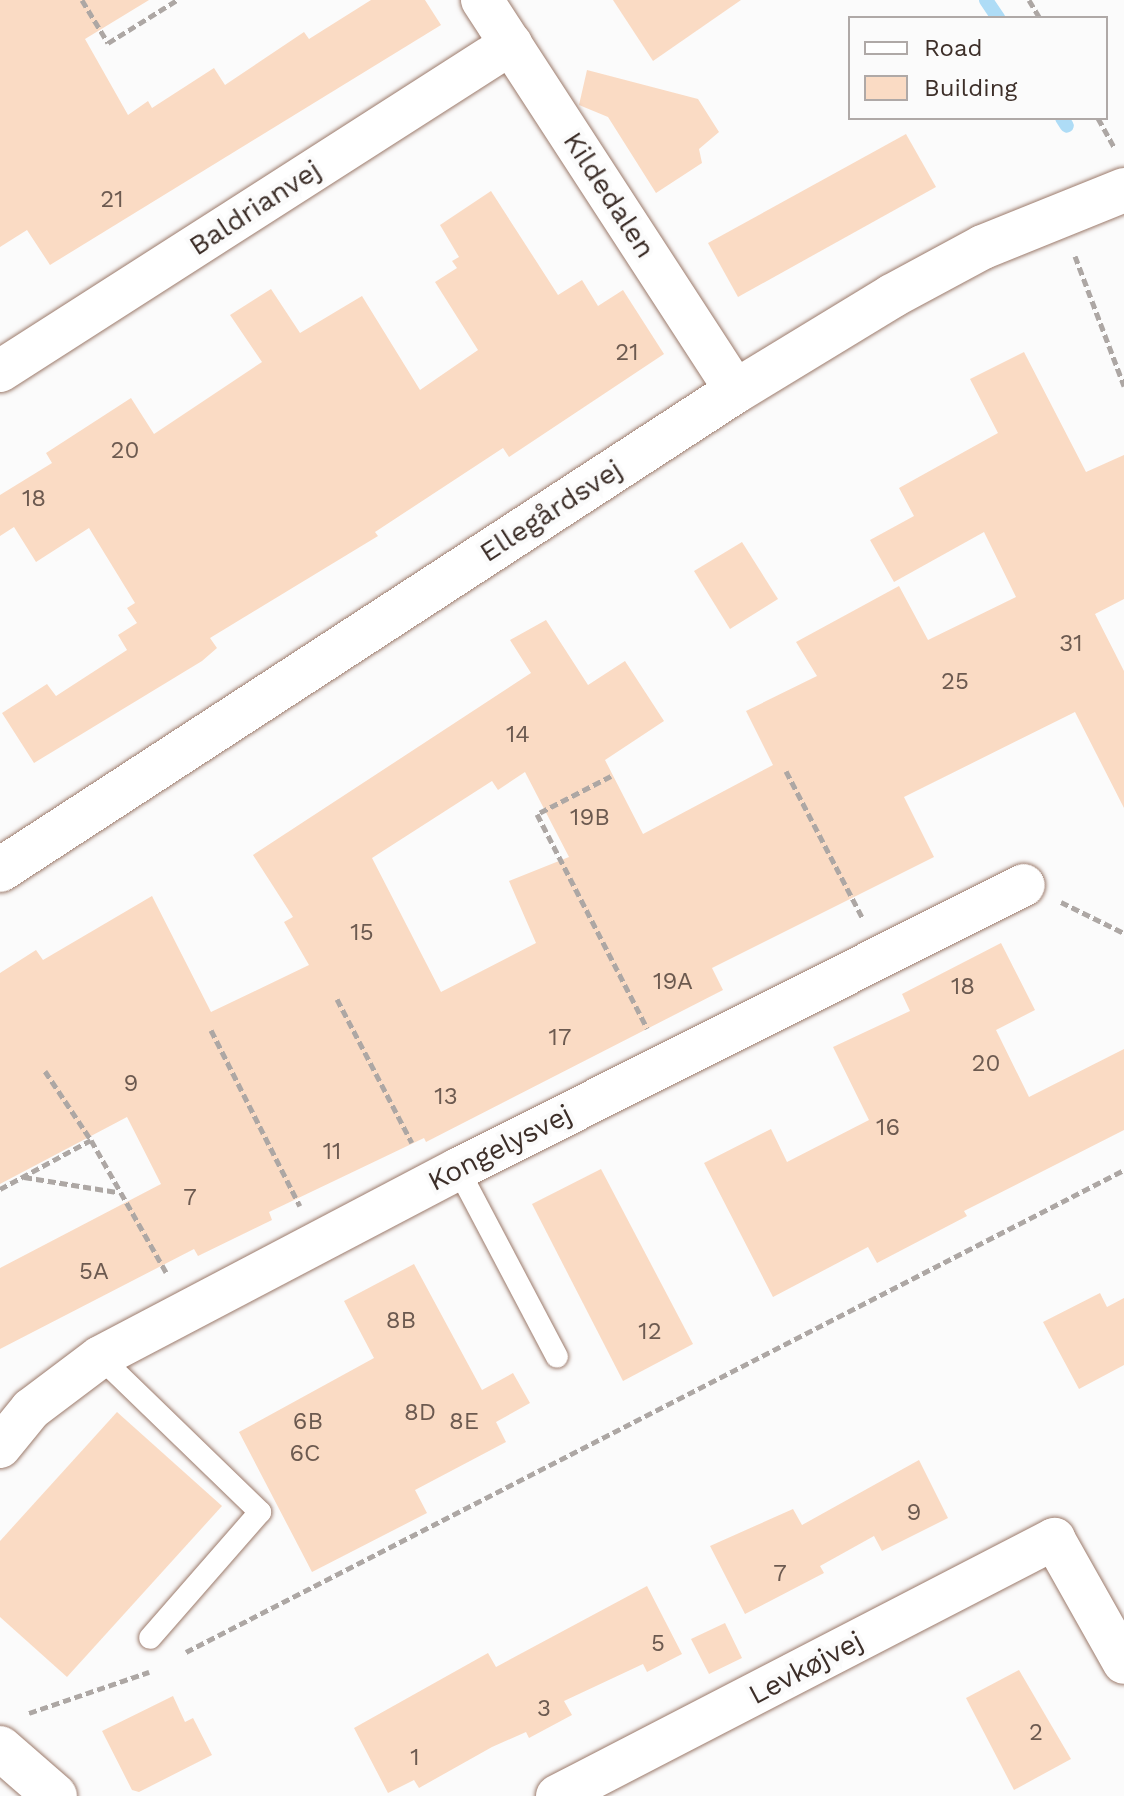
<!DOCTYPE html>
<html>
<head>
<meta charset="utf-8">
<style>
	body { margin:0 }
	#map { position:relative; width:1124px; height:1796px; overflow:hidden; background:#fbfbfb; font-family:"Work Sans",sans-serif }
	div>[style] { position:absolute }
	.stream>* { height:14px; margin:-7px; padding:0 7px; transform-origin:7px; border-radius:7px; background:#aedcf6 }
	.building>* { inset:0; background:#fadbc4 }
	.path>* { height:5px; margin-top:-2.5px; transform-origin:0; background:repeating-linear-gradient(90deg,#ada7a4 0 8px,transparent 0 12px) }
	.roads { filter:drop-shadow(0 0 2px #9c7b6c) drop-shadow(0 0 2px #9c7b6c) }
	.lane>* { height:22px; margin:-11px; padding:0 11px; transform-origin:11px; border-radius:11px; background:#fff }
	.street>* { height:42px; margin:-21px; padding:0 21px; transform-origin:21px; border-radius:21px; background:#fff }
	.secondary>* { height:44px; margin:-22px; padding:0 22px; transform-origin:22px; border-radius:22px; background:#fff }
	span { translate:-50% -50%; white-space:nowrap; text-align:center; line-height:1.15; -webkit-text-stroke:8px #fbfbfb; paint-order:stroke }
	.number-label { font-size:24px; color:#6c5a50 }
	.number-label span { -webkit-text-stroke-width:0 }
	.street-label { font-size:28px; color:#3d2f29 }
	.legend { position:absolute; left:848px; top:16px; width:260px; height:104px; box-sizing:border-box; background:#fbfbfb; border:2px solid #afa9a7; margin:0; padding:10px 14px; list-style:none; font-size:24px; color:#3d2f29 }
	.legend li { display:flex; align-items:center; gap:16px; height:40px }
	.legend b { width:40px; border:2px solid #afa9a7 }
</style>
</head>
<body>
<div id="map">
	<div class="stream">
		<div style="left:986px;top:0;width:22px;rotate:56deg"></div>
		<div style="left:1062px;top:118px;width:9px;rotate:58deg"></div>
	</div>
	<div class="building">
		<div style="clip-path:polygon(0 0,149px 0,85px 39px,128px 115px,148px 101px,152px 108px,214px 68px,225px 85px,304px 32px,309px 39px,371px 0,425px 0,441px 25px,50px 265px,27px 230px,0 247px)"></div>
		<div style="clip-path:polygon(613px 0,741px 0,653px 61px)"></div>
		<div style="clip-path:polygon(587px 70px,698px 99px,719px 132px,699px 149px,702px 163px,656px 193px,608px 117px,579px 105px)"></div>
		<div style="clip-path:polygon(906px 134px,936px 187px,738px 297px,708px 243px)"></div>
		<div style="clip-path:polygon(491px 191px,558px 295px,582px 280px,598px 306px,623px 290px,664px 354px,509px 457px,503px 448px,375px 532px,378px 536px,210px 638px,217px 648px,202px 661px,34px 763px,2px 713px,47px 684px,56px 696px,127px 650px,118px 635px,137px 623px,127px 608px,135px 603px,89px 528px,36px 562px,14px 527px,0 536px,0 495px,52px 463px,46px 453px,131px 398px,154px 434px,262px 362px,230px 315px,271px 289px,300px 333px,362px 296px,420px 390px,478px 350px,435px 282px,457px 268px,452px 261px,459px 257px,440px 225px)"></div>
		<div style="clip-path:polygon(evenodd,1024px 352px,1086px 472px,1124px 455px,1124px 599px,1095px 614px,1124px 671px,1124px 808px,1075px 712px,904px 797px,934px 857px,712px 968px,723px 990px,426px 1142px,424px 1138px,269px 1212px,272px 1220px,198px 1256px,194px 1249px,0 1349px,0 1268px,161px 1184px,127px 1117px,0 1184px,0 973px,36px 950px,43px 960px,152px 896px,211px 1012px,309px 965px,284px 922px,293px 917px,253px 855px,531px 673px,510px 640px,546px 620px,588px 685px,625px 661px,664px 721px,605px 760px,643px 834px,773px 765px,746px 711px,817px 676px,796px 642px,899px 586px,928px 640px,1016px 597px,984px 532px,894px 582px,870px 540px,914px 516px,899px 488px,998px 433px,970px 379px,1024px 352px,525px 772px,569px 857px,509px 881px,536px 943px,441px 992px,372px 858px,492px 781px,498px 790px,525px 772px)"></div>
		<div style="clip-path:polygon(742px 542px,778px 599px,730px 629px,694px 571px)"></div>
		<div style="clip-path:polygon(1001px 943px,1035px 1010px,996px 1030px,1029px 1097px,1124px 1049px,1124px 1130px,964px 1211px,967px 1216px,877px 1263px,868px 1247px,773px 1297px,704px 1163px,771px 1129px,787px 1162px,869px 1120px,833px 1047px,910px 1011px,902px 994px)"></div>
		<div style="clip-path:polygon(601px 1169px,693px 1344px,623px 1381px,532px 1204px)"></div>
		<div style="clip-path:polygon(414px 1264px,482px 1390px,513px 1373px,530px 1403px,496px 1422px,506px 1442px,415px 1490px,427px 1513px,312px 1572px,239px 1432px,374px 1358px,344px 1301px)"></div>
		<div style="clip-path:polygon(1100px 1293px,1107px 1307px,1124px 1298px,1124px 1365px,1079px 1389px,1043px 1322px)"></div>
		<div style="clip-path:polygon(117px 1412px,222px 1506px,67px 1677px,0 1617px,0 1541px)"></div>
		<div style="clip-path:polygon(919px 1460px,948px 1518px,882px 1551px,874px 1536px,820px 1566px,824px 1573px,745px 1614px,710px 1546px,793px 1509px,802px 1525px)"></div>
		<div style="clip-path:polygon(647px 1586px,682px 1654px,647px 1672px,643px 1664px,564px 1701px,572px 1715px,529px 1738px,526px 1732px,492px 1747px,419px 1788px,414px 1780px,388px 1793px,354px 1728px,488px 1653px,496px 1667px)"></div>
		<div style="clip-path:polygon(725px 1623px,742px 1658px,709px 1674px,691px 1639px)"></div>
		<div style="clip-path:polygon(1019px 1670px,1071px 1759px,1014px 1790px,966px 1698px)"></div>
		<div style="clip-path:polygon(173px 1696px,185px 1722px,193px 1718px,212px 1755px,139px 1792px,132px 1790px,102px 1731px)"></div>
	</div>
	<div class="path">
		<div style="left:82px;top:0;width:50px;rotate:58.8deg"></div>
		<div style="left:108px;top:43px;width:81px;rotate:-31.9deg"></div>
		<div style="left:1029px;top:0;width:21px;rotate:59deg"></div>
		<div style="left:1098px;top:118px;width:35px;rotate:61deg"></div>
		<div style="left:1075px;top:256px;width:139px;rotate:69.3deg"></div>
		<div style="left:786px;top:771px;width:167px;rotate:62.5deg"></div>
		<div style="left:611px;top:776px;width:83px;rotate:152.8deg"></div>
		<div style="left:537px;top:814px;width:241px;rotate:62.8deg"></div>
		<div style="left:1061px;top:902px;width:70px;rotate:26.2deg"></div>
		<div style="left:337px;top:999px;width:162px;rotate:62.5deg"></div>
		<div style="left:211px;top:1030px;width:197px;rotate:63.2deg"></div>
		<div style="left:45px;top:1071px;width:83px;rotate:56.3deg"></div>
		<div style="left:91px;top:1140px;width:152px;rotate:60.4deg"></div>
		<div style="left:24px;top:1177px;width:94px;rotate:9.2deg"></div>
		<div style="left:0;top:1189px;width:103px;rotate:-28.3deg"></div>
		<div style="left:186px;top:1652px;width:1055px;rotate:-27.2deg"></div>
		<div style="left:29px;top:1713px;width:127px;rotate:-18.9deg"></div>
	</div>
	<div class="roads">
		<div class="lane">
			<div style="left:458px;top:1169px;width:212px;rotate:62.2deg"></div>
			<div style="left:100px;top:1357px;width:223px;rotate:44.1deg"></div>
			<div style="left:260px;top:1512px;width:167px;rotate:131.1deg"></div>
		</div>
		<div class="street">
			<div style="left:482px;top:0;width:466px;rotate:57deg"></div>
			<div style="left:0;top:371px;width:607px;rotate:-32.62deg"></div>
			<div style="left:0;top:1447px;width:49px;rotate:-50.8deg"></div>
			<div style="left:31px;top:1409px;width:86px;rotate:-37deg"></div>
			<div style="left:100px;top:1357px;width:404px;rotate:-27.7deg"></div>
			<div style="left:458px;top:1169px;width:633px;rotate:-26.65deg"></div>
			<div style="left:557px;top:1796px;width:560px;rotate:-27.34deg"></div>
			<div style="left:1054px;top:1539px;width:142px;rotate:60.6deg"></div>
		</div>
		<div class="secondary">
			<div style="left:0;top:870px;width:878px;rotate:-33.06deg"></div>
			<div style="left:736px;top:391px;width:183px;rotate:-31.3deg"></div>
			<div style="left:892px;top:296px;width:103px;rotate:-28.3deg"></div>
			<div style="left:983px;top:247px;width:152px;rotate:-22deg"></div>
			<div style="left:0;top:1748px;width:73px;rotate:41.1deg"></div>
		</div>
	</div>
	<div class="number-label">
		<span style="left:112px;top:200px">21</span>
		<span style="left:627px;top:353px">21</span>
		<span style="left:125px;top:451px">20</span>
		<span style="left:34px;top:499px">18</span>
		<span style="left:1071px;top:644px">31</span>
		<span style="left:955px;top:682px">25</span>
		<span style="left:518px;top:735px">14</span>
		<span style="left:590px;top:818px">19B</span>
		<span style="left:362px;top:933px">15</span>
		<span style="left:673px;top:982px">19A</span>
		<span style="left:963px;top:987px">18</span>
		<span style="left:560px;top:1038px">17</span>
		<span style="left:986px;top:1064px">20</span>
		<span style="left:131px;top:1084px">9</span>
		<span style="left:446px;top:1097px">13</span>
		<span style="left:888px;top:1128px">16</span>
		<span style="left:332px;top:1152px">11</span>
		<span style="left:190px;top:1198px">7</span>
		<span style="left:94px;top:1272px">5A</span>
		<span style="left:401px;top:1321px">8B</span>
		<span style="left:650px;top:1332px">12</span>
		<span style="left:420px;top:1413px">8D</span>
		<span style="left:308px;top:1422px">6B</span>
		<span style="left:464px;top:1422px">8E</span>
		<span style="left:305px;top:1454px">6C</span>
		<span style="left:914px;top:1513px">9</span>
		<span style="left:780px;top:1574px">7</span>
		<span style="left:658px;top:1644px">5</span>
		<span style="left:544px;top:1709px">3</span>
		<span style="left:1036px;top:1733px">2</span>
		<span style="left:415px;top:1758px">1</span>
	</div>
	<div class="street-label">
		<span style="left:609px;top:195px;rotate:57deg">Kildedalen</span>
		<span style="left:255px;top:208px;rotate:-33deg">Baldrianvej</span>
		<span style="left:551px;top:511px;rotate:-33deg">Ellegårdsvej</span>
		<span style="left:500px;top:1148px;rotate:-27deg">Kongelysvej</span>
		<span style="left:806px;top:1668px;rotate:-28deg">Levkøjvej</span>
	</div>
	<ul class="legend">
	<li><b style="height:10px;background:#fff"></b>Road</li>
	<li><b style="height:22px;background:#fadbc4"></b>Building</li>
	</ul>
</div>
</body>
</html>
